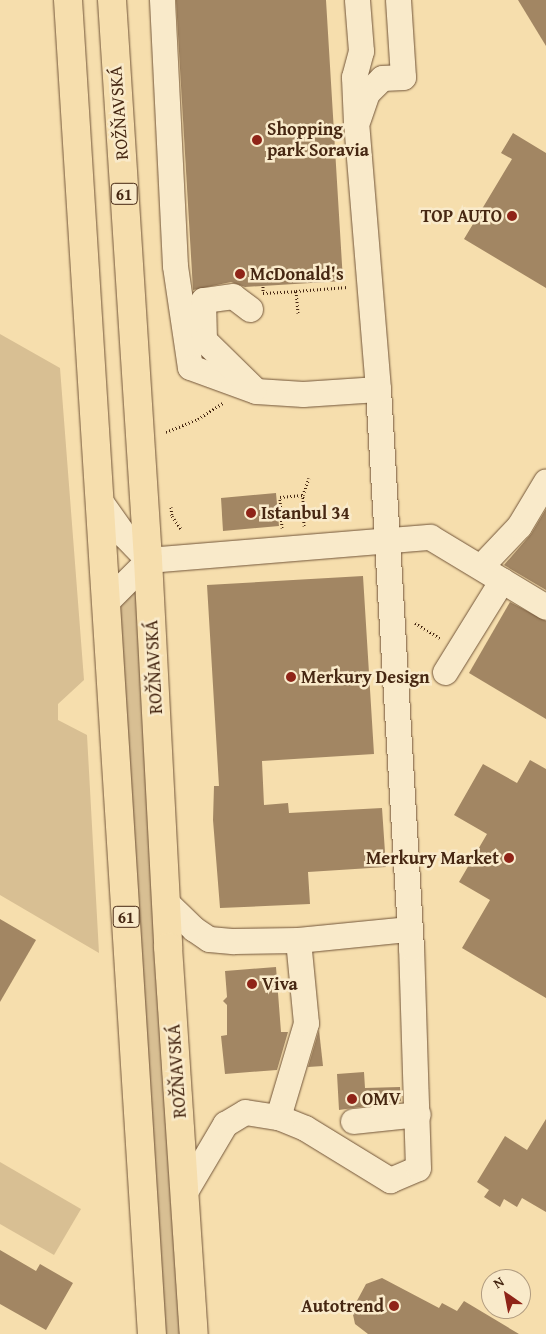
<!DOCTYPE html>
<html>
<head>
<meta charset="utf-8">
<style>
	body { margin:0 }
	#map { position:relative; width:546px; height:1334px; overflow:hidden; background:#f6dead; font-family:"Gentium Book Plus",serif }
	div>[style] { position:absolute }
	.green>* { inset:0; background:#d8bf93 }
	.building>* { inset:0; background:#a28663 }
	.path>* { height:3px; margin-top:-1.5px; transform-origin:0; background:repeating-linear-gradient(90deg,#462712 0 1px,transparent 0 3.5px) }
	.roads { filter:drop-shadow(0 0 1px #725539) drop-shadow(0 0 1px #725539) }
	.minor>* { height:25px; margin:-12.5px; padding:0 12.5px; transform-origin:12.5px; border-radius:12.5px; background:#f9eaca }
	.major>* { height:28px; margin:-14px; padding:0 14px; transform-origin:14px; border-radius:14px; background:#f6dead }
	.dots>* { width:14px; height:14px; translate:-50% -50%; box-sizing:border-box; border:2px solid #f9eaca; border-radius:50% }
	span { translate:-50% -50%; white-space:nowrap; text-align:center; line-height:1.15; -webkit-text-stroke:5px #f9eaca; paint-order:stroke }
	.shield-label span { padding:1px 4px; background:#f9eaca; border:1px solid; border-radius:4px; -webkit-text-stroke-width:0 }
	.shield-label { font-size:16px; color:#462712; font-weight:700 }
	.street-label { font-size:18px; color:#462712 }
	.poi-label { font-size:18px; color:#462712; font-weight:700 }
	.left { translate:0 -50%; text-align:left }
	.right { translate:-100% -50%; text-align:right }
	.north { position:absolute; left:481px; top:1269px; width:50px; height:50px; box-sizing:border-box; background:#f9eaca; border:1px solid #b19c80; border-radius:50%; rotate:327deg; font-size:14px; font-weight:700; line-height:20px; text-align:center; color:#462712 }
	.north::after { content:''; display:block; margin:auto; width:18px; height:22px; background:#8f2418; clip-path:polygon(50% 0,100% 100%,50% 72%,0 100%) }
</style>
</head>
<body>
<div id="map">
	<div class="green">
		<div style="clip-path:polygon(0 334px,60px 368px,84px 680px,58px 704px,58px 720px,87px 735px,99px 953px,0 895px)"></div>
		<div style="clip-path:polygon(137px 580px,184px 1334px,161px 1334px,118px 638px,120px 606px,128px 589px)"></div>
		<div style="clip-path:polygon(0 1162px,81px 1209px,54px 1255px,0 1224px)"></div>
	</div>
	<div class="building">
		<div style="clip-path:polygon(176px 0,326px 0,343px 281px,245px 287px,231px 282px,193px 290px)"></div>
		<div style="clip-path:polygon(518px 0,546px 0,546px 46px)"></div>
		<div style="clip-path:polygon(513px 133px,546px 153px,546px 288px,464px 239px,512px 159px,501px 153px)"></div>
		<div style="clip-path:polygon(276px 493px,279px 526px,223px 531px,221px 498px)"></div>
		<div style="clip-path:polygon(546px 509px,546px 590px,504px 565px,531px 534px)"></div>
		<div style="clip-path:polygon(363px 576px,374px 754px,262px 761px,264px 805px,288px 803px,289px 813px,382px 808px,386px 867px,308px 872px,310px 904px,220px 908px,213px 820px,214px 786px,219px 786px,207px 585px)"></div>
		<div style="clip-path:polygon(510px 602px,546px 621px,546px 719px,469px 673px)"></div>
		<div style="clip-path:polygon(530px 760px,546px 769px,546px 998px,462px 948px,490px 900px,459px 882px,487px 834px,454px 815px,483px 764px,517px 783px)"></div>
		<div style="clip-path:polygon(0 919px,36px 940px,0 1002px)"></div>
		<div style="clip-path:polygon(276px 967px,281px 1032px,288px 1032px,277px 1070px,225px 1074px,221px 1036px,227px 1035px,227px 1005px,223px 1001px,227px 997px,225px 971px)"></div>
		<div style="clip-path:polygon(319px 1030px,323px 1066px,308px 1067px)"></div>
		<div style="clip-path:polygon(364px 1072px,365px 1088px,400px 1087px,401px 1101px,339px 1110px,337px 1074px)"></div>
		<div style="clip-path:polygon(546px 1119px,546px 1212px,522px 1198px,517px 1207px,504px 1199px,500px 1207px,484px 1197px,489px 1190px,477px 1182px,505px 1136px,527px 1150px)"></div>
		<div style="clip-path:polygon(0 1250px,36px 1271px,40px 1264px,73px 1283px,46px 1330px,0 1304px)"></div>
		<div style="clip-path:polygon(382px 1278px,439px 1308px,442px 1303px,457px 1311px,464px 1301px,519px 1334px,368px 1334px,355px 1324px,352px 1310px,366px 1284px)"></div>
	</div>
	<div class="path">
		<div style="left:263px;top:286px;width:7px;rotate:90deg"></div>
		<div style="left:263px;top:293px;width:33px;rotate:-3deg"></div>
		<div style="left:298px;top:313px;width:22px;rotate:-95deg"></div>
		<div style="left:296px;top:291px;width:52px;rotate:-4.4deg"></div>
		<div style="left:166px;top:432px;width:35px;rotate:-22deg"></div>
		<div style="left:198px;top:419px;width:30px;rotate:-33deg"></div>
		<div style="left:171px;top:507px;width:9px;rotate:84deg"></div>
		<div style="left:172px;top:516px;width:16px;rotate:55deg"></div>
		<div style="left:304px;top:526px;width:31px;rotate:-92deg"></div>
		<div style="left:303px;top:495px;width:18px;rotate:-71deg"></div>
		<div style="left:282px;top:528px;width:31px;rotate:-94deg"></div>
		<div style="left:280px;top:497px;width:23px;rotate:-5deg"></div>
		<div style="left:415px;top:623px;width:29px;rotate:31deg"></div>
	</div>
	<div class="roads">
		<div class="minor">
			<div style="left:162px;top:0;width:266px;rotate:87.2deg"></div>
			<div style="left:175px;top:266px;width:102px;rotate:81.6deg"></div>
			<div style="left:190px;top:367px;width:70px;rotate:20deg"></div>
			<div style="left:256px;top:391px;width:47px;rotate:3.7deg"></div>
			<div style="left:303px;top:394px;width:75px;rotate:-3.8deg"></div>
			<div style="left:358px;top:119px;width:28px;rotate:-71deg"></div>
			<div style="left:367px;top:93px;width:21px;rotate:-45deg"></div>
			<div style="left:382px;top:78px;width:21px;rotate:-3deg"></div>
			<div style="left:403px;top:77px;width:77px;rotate:-93.7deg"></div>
			<div style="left:250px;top:309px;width:21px;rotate:-143deg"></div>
			<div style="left:233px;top:296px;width:30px;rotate:172deg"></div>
			<div style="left:203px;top:300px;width:40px;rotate:88.6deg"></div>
			<div style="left:204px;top:340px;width:70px;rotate:44.4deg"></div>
			<div style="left:100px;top:501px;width:42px;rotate:54.8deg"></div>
			<div style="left:124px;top:535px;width:35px;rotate:46deg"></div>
			<div style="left:481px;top:566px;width:55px;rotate:-46.5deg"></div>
			<div style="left:519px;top:526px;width:52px;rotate:-59deg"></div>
			<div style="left:107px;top:601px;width:58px;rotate:-45deg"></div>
			<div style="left:148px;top:560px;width:283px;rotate:-4.7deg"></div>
			<div style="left:430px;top:537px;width:135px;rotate:31.1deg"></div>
			<div style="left:445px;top:672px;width:108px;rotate:-58.2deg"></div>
			<div style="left:167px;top:903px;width:37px;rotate:44deg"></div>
			<div style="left:194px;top:929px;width:18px;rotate:34deg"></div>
			<div style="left:209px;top:939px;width:25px;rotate:5deg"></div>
			<div style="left:234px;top:941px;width:64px;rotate:-0.9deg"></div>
			<div style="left:298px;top:940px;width:112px;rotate:-5.7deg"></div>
			<div style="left:278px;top:1117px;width:98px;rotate:-73.4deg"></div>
			<div style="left:306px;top:1023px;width:83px;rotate:-95.5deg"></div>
			<div style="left:353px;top:1121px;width:65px;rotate:-6.1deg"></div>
			<div style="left:186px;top:1190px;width:77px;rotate:-59.4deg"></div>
			<div style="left:225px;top:1124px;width:23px;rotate:-31deg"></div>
			<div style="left:245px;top:1112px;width:33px;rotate:9deg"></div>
			<div style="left:278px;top:1117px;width:29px;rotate:22deg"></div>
			<div style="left:305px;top:1128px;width:100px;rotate:31.5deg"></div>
			<div style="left:390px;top:1180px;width:30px;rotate:-23deg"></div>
			<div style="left:418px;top:1168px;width:220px;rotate:-91.8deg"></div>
			<div style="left:411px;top:948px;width:560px;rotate:-93.38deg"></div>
			<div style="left:378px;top:389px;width:267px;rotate:-94.7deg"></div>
			<div style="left:356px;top:123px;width:46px;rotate:-92.5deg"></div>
			<div style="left:354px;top:77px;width:27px;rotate:-75deg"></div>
			<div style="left:361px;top:51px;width:51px;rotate:-94.5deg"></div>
		</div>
		<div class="major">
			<div style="left:68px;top:0;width:1337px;rotate:86.4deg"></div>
			<div style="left:112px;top:0;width:561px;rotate:86.32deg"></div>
			<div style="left:148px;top:560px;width:388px;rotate:87deg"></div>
			<div style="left:168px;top:947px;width:388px;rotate:86.2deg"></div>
		</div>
	</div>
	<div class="dots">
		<div style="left:257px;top:140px;background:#8f2418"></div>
		<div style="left:512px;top:216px;background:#8f2418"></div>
		<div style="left:240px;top:274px;background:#8f2418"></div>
		<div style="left:251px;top:513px;background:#8f2418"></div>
		<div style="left:291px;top:677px;background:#8f2418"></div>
		<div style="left:509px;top:858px;background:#8f2418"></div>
		<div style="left:252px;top:984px;background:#8f2418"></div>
		<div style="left:352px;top:1099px;background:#8f2418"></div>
		<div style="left:394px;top:1306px;background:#8f2418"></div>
	</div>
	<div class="shield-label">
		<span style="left:124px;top:194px">61</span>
		<span style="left:126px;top:917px">61</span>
	</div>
	<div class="street-label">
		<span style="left:119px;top:113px;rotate:-94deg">ROŽŇAVSKÁ</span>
		<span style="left:154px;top:667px;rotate:-93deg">ROŽŇAVSKÁ</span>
		<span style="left:177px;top:1071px;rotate:-94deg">ROŽŇAVSKÁ</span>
	</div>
	<div class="poi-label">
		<span class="left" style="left:267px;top:140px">Shopping<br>park Soravia</span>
		<span class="right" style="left:502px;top:216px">TOP AUTO</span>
		<span class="left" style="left:250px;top:274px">McDonald's</span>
		<span class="left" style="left:261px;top:513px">Istanbul 34</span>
		<span class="left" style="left:301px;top:677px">Merkury Design</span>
		<span class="right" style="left:499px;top:858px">Merkury Market</span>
		<span class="left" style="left:262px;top:984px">Viva</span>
		<span class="left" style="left:362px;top:1099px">OMV</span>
		<span class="right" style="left:384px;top:1306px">Autotrend</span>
	</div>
	<div class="north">N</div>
</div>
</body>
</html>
